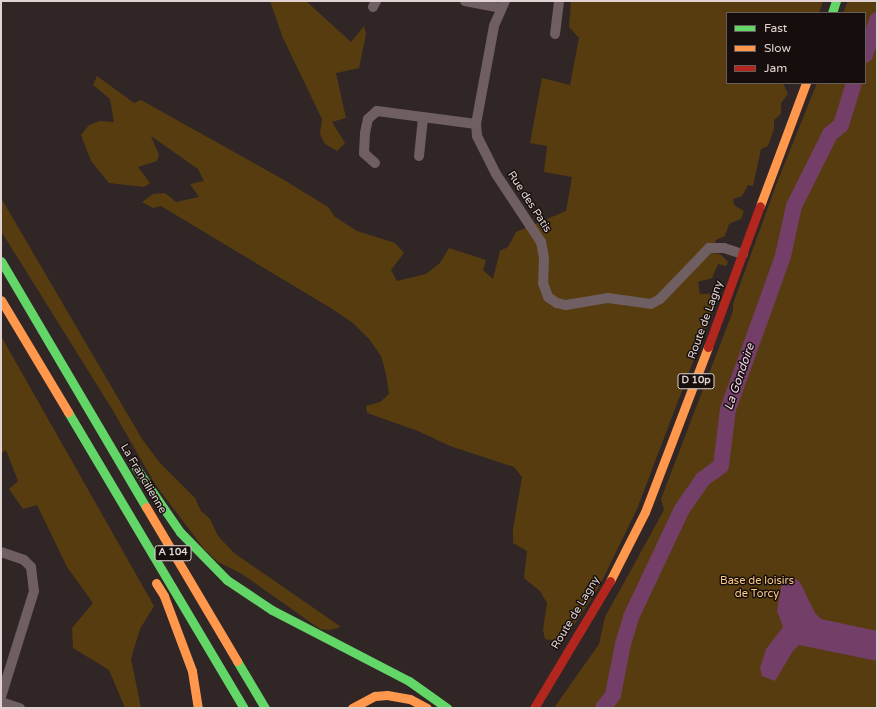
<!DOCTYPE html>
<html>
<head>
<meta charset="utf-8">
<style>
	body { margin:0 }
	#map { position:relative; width:878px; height:709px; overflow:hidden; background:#302625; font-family:"Varela Round",sans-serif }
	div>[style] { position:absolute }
	.green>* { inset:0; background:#573c0f }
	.water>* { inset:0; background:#733e67 }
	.river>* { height:16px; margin:-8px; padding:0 8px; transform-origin:8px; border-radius:8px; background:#733e67 }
	.street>* { height:10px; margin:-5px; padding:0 5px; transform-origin:5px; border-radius:5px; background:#6f5e62 }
	.fast>* { height:9px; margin:-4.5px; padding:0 4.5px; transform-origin:4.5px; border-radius:4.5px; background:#63d668 }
	.slow>* { height:9px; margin:-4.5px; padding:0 4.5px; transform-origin:4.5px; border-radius:4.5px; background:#ff974d }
	.jam>* { height:9px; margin:-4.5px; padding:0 4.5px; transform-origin:4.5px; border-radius:4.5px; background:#b3261e }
	span { translate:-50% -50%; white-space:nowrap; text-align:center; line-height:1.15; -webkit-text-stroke:3px #160e0d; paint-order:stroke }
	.shield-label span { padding:1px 3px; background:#160e0d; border:1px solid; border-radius:3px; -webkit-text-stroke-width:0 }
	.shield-label { font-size:10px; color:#e0d3d2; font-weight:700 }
	.street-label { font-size:11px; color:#e0d3d2 }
	.park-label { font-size:11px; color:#fcca84 }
	.water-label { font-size:12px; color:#f6d3ec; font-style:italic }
	.frame { position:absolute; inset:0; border:2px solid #e0d3d2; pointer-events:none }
	.legend { position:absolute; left:726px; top:12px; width:140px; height:72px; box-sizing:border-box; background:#160e0d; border:1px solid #675d5c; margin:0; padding:5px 7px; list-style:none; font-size:12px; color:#e0d3d2 }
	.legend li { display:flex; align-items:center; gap:8px; height:20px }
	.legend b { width:20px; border:1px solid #675d5c }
</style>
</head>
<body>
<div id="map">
	<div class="green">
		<div style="clip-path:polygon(270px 1px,306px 1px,351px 42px,364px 26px,366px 34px,359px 68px,336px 73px,346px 118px,332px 122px,345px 143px,337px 151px,325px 144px,320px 134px,322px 119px,283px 38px)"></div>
		<div style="clip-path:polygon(571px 1px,823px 1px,819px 13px,727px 13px,727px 83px,783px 83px,788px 94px,781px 103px,781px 114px,774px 120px,774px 129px,768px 146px,761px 149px,753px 186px,748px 185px,742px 196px,733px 199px,734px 205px,744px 211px,741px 219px,729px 224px,725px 236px,716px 240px,711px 253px,720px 254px,728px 262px,726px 266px,718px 264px,712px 278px,698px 282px,700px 294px,711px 294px,716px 297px,715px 304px,637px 509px,599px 587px,570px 631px,557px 641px,545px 639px,543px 630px,547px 603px,540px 591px,524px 578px,527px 551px,513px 543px,513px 529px,522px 477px,514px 467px,450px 446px,418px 431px,367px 413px,366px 406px,380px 402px,389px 394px,386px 374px,381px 356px,369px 339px,353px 323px,329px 307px,161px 206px,153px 208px,142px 202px,153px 194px,165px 193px,176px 202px,199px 197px,190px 184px,204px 181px,198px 169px,151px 136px,159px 155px,157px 161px,138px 167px,150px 183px,144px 187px,109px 183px,91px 161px,81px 135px,89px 125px,100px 121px,114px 122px,110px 99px,93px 85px,97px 76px,134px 103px,141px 100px,284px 180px,328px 207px,335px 217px,357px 231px,395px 243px,404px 253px,391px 270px,397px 281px,426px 274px,440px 263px,449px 248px,486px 260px,483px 270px,493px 279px,500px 251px,508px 247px,516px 232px,566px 211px,572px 177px,544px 172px,547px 146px,530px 143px,542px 78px,570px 85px,579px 38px,569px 27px)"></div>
		<div style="clip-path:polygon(848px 1px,877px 1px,877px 708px,554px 708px,599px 644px,605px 617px,664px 510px,661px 499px,733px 311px,733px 304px,776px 185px,817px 83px,865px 83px,865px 13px,843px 13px)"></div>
		<div style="clip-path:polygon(1px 198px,142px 439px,160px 463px,195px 498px,201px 511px,210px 519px,218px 536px,234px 553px,341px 627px,330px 630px,320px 629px,242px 574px,218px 562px,204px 549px,155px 484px,112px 409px,1px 231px)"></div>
		<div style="clip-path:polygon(1px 336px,154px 606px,140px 629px,131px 659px,141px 708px,125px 708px,109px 670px,73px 648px,72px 628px,93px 603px,67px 567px,37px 505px,23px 509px,9px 489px,18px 481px,6px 450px,1px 453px)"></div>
	</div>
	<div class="water">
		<div style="clip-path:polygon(793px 577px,800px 582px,815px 613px,821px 619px,877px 631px,877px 661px,799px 645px,793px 651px,775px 681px,762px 676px,760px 668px,766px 649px,783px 627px,777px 611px,782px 581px)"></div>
	</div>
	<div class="river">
		<div style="left:865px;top:55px;width:37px;rotate:-71deg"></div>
		<div style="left:603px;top:708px;width:16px;rotate:-52deg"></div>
		<div style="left:613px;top:695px;width:52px;rotate:-78.9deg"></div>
		<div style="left:623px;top:644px;width:28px;rotate:-73deg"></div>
		<div style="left:631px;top:617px;width:119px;rotate:-64.7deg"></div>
		<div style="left:682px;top:509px;width:37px;rotate:-55deg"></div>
		<div style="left:703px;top:479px;width:22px;rotate:-36deg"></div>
		<div style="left:721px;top:466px;width:57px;rotate:-83deg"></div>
		<div style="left:728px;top:409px;width:163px;rotate:-70.2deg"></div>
		<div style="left:783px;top:256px;width:51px;rotate:-77.6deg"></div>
		<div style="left:794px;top:206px;width:80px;rotate:-63.4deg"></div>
		<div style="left:830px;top:134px;width:14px;rotate:-39deg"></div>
		<div style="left:841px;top:125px;width:44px;rotate:-72.8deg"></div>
	</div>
	<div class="street">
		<div style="left:465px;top:1px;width:36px;rotate:11deg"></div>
		<div style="left:505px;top:1px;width:27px;rotate:114deg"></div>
		<div style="left:494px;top:26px;width:100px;rotate:100.4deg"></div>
		<div style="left:476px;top:124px;width:12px;rotate:85deg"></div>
		<div style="left:477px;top:136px;width:42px;rotate:63.4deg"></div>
		<div style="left:496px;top:174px;width:82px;rotate:56.5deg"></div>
		<div style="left:541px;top:242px;width:16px;rotate:79deg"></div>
		<div style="left:544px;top:258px;width:25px;rotate:92deg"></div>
		<div style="left:543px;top:283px;width:15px;rotate:70deg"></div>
		<div style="left:548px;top:297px;width:11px;rotate:34deg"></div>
		<div style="left:557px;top:303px;width:9px;rotate:13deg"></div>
		<div style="left:566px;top:305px;width:43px;rotate:-9.5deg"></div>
		<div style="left:608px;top:298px;width:43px;rotate:7.9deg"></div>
		<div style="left:651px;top:304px;width:10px;rotate:-29deg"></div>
		<div style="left:660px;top:299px;width:71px;rotate:-46.1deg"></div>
		<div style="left:709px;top:248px;width:15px"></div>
		<div style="left:724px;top:248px;width:20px;rotate:18deg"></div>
		<div style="left:373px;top:7px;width:7px;rotate:-63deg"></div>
		<div style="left:555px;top:34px;width:33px;rotate:-83deg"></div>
		<div style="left:419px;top:156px;width:39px;rotate:-84deg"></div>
		<div style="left:375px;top:163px;width:15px;rotate:-138deg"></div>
		<div style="left:364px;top:153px;width:20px;rotate:-87deg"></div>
		<div style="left:365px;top:133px;width:14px;rotate:-78deg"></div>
		<div style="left:368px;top:119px;width:12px;rotate:-42deg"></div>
		<div style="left:377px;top:111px;width:100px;rotate:7.5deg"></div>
		<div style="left:1px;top:552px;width:24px;rotate:19deg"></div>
		<div style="left:24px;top:560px;width:10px;rotate:45deg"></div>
		<div style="left:31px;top:567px;width:24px;rotate:83deg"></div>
		<div style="left:34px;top:591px;width:111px;rotate:107.3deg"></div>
		<div style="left:1px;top:702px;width:20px;rotate:18deg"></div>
	</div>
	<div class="fast">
		<div style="left:832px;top:13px;width:13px;rotate:-72deg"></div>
		<div style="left:1px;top:261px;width:286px;rotate:59.5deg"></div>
		<div style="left:68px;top:412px;width:344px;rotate:59.3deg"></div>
		<div style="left:136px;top:468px;width:78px;rotate:55.5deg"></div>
		<div style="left:180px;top:532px;width:67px;rotate:45.6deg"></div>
		<div style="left:227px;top:580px;width:54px;rotate:33.7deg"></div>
		<div style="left:272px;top:610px;width:154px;rotate:27.4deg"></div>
		<div style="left:409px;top:681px;width:47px;rotate:35.4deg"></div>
		<div style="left:237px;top:661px;width:55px;rotate:59.2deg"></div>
	</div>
	<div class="slow">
		<div style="left:760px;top:206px;width:131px;rotate:-69.5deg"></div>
		<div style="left:1px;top:300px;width:131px;rotate:59.1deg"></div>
		<div style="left:146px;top:507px;width:179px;rotate:59.4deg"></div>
		<div style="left:610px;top:581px;width:77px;rotate:-63.1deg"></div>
		<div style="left:645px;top:512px;width:177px;rotate:-69.1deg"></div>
		<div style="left:156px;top:583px;width:15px;rotate:58deg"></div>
		<div style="left:164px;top:596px;width:80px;rotate:69.5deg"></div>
		<div style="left:192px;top:671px;width:37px;rotate:81deg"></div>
		<div style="left:352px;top:708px;width:26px;rotate:-28deg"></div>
		<div style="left:375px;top:696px;width:12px;rotate:-5deg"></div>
		<div style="left:387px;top:695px;width:23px;rotate:10deg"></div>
		<div style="left:410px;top:699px;width:19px;rotate:28deg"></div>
	</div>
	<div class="jam">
		<div style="left:708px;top:347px;width:150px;rotate:-69.8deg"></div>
		<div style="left:534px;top:708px;width:148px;rotate:-59.1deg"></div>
	</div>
	<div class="shield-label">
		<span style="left:696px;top:381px">D 10p</span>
		<span style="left:173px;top:553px">A 104</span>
	</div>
	<div class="street-label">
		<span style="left:529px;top:202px;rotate:57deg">Rue des Patis</span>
		<span style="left:706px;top:320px;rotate:-70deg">Route de Lagny</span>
		<span style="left:143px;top:479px;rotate:59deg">La Francilienne</span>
		<span style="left:576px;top:613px;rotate:-59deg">Route de Lagny</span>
	</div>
	<div class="park-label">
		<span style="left:757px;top:588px">Base de loisirs<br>de Torcy</span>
	</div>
	<div class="water-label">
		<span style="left:740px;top:377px;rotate:-71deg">La Gondoire</span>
	</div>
	<div class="frame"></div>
	<ul class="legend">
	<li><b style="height:5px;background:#63d668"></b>Fast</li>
	<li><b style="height:5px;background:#ff974d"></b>Slow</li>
	<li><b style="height:5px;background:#b3261e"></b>Jam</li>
	</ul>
</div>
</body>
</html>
